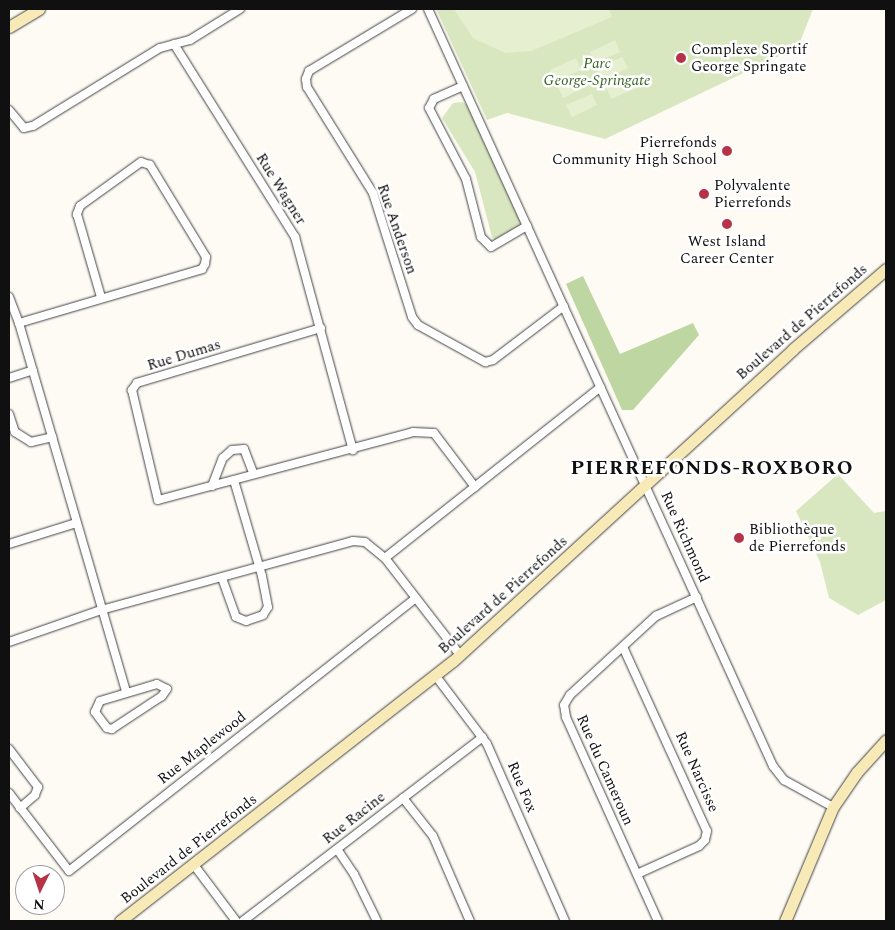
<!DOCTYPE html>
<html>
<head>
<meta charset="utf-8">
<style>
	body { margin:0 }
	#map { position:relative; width:895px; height:930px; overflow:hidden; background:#fefbf5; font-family:Spectral,serif }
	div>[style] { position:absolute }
	.green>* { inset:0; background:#d8e7c0 }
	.forest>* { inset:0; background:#bed6a1 }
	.pitch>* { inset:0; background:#e7efd1 }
	.roads { filter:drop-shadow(0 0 1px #434343) drop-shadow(0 0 1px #434343) }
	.street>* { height:8px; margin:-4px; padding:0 4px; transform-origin:4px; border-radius:4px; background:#fff }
	.secondary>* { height:11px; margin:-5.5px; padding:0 5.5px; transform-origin:5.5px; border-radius:5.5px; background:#f8eab6 }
	.dots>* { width:14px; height:14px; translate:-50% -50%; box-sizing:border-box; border:2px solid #fff; border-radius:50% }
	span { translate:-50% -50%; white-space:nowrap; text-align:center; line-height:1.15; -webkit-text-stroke:5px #fff; paint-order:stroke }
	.poi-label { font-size:15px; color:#101010 }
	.left { translate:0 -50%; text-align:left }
	.right { translate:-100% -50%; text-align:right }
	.park-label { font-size:15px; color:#386425; font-style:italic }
	.street-label { font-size:15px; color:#101010 }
	.district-label { font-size:20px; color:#101010; font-weight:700; letter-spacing:1px }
	.frame { position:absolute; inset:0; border:10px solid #101010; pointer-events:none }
	.north { position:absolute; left:15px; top:865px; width:50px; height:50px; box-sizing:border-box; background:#fff; border:1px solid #9f9f9f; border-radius:50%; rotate:184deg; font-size:14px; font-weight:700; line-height:20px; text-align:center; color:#101010 }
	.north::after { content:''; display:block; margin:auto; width:18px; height:22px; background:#b63347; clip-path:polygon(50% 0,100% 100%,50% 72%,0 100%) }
</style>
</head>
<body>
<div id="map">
	<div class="green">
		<div style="clip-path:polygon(436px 9px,813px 9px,798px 47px,605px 139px,507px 113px,487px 120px)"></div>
		<div style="clip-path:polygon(462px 102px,467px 105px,520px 221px,519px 227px,496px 241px,492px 237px,475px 172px,442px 118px,453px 103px)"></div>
		<div style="clip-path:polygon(838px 474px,874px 513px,886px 511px,886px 600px,858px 615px,829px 598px,820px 562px,796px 511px)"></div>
	</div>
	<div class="forest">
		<div style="clip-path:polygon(583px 276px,620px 354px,693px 323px,699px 335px,633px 410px,622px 410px,566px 284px)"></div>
	</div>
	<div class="pitch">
		<div style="clip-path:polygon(454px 9px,609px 9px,612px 17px,531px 51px,505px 53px,473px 38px)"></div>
		<div style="clip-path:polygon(615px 40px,620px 52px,595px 63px,590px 52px)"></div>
		<div style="clip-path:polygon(622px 57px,628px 68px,602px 80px,597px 68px)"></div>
		<div style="clip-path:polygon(576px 58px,581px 70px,556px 81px,550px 70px)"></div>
		<div style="clip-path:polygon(583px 75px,588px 86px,563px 98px,558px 86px)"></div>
		<div style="clip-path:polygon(631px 76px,637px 88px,611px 99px,606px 87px)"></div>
		<div style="clip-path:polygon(592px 94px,597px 105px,572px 117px,566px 105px)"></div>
	</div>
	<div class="roads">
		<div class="street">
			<div style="left:412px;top:9px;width:120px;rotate:149deg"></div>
			<div style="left:309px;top:71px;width:9px;rotate:111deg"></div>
			<div style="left:306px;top:79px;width:8px;rotate:83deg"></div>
			<div style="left:307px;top:87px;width:125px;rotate:58.1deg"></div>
			<div style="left:373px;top:193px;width:130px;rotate:72.5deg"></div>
			<div style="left:412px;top:317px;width:10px;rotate:53deg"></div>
			<div style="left:418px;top:325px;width:77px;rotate:28.9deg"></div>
			<div style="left:485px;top:362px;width:8px;rotate:-14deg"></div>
			<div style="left:493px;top:360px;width:89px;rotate:-37.3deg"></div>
			<div style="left:428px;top:9px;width:832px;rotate:65.5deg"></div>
			<div style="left:773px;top:766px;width:18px;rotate:52deg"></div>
			<div style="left:784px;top:780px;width:56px;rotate:28.9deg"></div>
			<div style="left:174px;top:44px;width:228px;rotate:57.9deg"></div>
			<div style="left:295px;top:237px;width:221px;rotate:74.8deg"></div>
			<div style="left:463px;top:86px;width:32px;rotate:156deg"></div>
			<div style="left:434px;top:99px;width:10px;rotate:119deg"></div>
			<div style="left:429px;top:108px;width:80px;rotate:62.5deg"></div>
			<div style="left:466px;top:179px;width:60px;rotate:75.5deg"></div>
			<div style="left:481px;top:237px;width:14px;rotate:45deg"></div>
			<div style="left:491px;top:247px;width:42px;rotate:-30.3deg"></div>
			<div style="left:9px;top:110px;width:23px;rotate:50deg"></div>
			<div style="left:24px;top:128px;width:9px;rotate:-13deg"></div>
			<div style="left:33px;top:126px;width:149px;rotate:-31.6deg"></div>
			<div style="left:160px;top:48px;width:31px;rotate:-15deg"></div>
			<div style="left:190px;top:40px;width:59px;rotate:-31.8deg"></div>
			<div style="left:9px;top:297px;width:28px;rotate:69deg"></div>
			<div style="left:19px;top:323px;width:384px;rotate:73.8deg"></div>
			<div style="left:19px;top:323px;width:191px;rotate:-16.4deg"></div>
			<div style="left:202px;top:269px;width:6px;rotate:-59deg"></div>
			<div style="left:205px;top:264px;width:7px;rotate:-82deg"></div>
			<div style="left:206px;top:257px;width:108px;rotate:-121.3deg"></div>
			<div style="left:150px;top:165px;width:9px;rotate:-162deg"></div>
			<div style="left:141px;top:162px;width:75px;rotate:144.2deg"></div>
			<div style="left:80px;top:206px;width:9px;rotate:111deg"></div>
			<div style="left:77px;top:214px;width:86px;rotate:73.9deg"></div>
			<div style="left:321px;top:328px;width:192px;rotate:163.4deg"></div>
			<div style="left:137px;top:383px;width:9px;rotate:126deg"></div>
			<div style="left:132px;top:390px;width:113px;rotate:76.7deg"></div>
			<div style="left:158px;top:500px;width:264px;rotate:-14.9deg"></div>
			<div style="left:413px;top:432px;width:21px;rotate:3deg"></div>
			<div style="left:434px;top:433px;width:68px;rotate:52.8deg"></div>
			<div style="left:9px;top:378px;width:25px;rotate:-18deg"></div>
			<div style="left:9px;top:414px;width:19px;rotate:72deg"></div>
			<div style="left:15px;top:432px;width:19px;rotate:32deg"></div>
			<div style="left:31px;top:442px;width:22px;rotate:-13deg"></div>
			<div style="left:212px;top:486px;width:30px;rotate:-69deg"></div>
			<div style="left:223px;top:458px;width:12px;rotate:-42deg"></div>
			<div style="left:232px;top:450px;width:12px;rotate:-5deg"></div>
			<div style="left:244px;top:449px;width:26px;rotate:69deg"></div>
			<div style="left:9px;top:544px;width:70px;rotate:-17.4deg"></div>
			<div style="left:385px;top:558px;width:275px;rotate:-38.4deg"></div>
			<div style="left:222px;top:578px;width:41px;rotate:70.3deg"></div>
			<div style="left:236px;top:617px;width:11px;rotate:22deg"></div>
			<div style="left:246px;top:621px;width:18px;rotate:-19deg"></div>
			<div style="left:263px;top:615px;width:9px;rotate:-58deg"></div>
			<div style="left:268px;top:607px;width:32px;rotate:-101deg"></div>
			<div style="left:262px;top:576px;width:100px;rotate:-106.3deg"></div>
			<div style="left:9px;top:642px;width:97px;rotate:-19.2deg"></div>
			<div style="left:101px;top:610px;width:261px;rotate:-15.3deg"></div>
			<div style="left:353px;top:541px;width:12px;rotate:5deg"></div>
			<div style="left:365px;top:542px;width:26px;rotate:39deg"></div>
			<div style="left:385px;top:558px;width:123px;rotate:52.3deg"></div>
			<div style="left:623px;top:647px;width:202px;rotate:65.5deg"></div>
			<div style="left:707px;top:831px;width:9px;rotate:103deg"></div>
			<div style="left:705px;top:840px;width:8px;rotate:135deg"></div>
			<div style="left:699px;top:846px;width:68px;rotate:155.7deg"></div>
			<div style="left:435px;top:675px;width:86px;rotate:53deg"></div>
			<div style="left:487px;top:744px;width:193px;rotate:66.2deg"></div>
			<div style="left:157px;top:684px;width:11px;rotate:27deg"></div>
			<div style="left:167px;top:689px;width:9px;rotate:126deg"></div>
			<div style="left:162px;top:696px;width:60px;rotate:146.6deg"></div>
			<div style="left:112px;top:729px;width:5px;rotate:-169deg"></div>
			<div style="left:107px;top:728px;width:20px;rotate:-127deg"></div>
			<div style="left:95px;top:712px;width:12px;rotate:-66deg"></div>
			<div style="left:100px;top:701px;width:59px;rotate:-16.6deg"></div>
			<div style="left:9px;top:749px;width:48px;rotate:52.7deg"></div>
			<div style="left:38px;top:787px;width:9px;rotate:111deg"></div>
			<div style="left:35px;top:795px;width:20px;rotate:139deg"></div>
			<div style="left:9px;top:793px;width:98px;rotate:52.4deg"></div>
			<div style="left:69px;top:871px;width:440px;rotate:-38.2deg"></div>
			<div style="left:403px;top:798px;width:48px;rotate:51.7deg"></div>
			<div style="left:433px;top:836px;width:93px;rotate:66.5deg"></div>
			<div style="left:337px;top:849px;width:30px;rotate:56deg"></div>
			<div style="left:354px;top:874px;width:52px;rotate:63.9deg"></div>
			<div style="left:194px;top:865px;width:70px;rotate:53.1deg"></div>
			<div style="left:243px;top:921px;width:302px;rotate:-37.5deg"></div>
			<div style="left:658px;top:921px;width:224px;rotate:-114.3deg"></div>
			<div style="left:566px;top:717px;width:12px;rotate:-99deg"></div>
			<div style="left:564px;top:705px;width:12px;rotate:-59deg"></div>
			<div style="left:570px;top:695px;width:117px;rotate:-42.6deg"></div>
			<div style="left:656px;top:616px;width:45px;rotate:-24.9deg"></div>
		</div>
		<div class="secondary">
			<div style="left:9px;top:27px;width:35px;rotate:-31deg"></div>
			<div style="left:120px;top:921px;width:422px;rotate:-38deg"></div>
			<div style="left:453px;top:661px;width:461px;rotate:-42.5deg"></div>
			<div style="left:793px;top:349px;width:123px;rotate:-40.7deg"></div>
			<div style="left:785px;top:921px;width:124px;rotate:-67.2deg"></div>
			<div style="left:833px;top:807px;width:42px;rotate:-55.6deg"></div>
			<div style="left:857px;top:772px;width:43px;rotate:-47.8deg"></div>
		</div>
	</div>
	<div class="dots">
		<div style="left:681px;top:58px;background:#b63347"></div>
		<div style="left:727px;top:151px;background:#b63347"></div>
		<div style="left:704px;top:194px;background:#b63347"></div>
		<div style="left:727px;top:224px;background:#b63347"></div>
		<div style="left:739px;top:538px;background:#b63347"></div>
	</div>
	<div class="poi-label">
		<span class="left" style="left:691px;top:58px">Complexe Sportif<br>George Springate</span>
		<span class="right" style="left:717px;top:151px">Pierrefonds<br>Community High School</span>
		<span class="left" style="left:714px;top:194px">Polyvalente<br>Pierrefonds</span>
		<span style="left:727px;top:250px">West Island<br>Career Center</span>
		<span class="left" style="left:749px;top:538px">Bibliothèque<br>de Pierrefonds</span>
	</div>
	<div class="park-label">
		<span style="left:597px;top:72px">Parc<br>George-Springate</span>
	</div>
	<div class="street-label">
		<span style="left:281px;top:189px;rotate:58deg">Rue Wagner</span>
		<span style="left:397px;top:229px;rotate:71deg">Rue Anderson</span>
		<span style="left:802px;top:322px;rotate:-41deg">Boulevard de Pierrefonds</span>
		<span style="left:184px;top:355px;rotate:-17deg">Rue Dumas</span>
		<span style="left:685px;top:537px;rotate:66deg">Rue Richmond</span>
		<span style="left:503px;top:595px;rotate:-42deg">Boulevard de Pierrefonds</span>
		<span style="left:202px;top:748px;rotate:-38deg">Rue Maplewood</span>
		<span style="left:605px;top:770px;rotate:66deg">Rue du Cameroun</span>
		<span style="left:697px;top:772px;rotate:66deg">Rue Narcisse</span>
		<span style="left:522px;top:787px;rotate:67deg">Rue Fox</span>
		<span style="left:354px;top:818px;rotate:-38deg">Rue Racine</span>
		<span style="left:189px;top:849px;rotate:-38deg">Boulevard de Pierrefonds</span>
	</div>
	<div class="district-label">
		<span style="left:712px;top:468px">PIERREFONDS-ROXBORO</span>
	</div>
	<div class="frame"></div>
	<div class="north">N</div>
</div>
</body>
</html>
